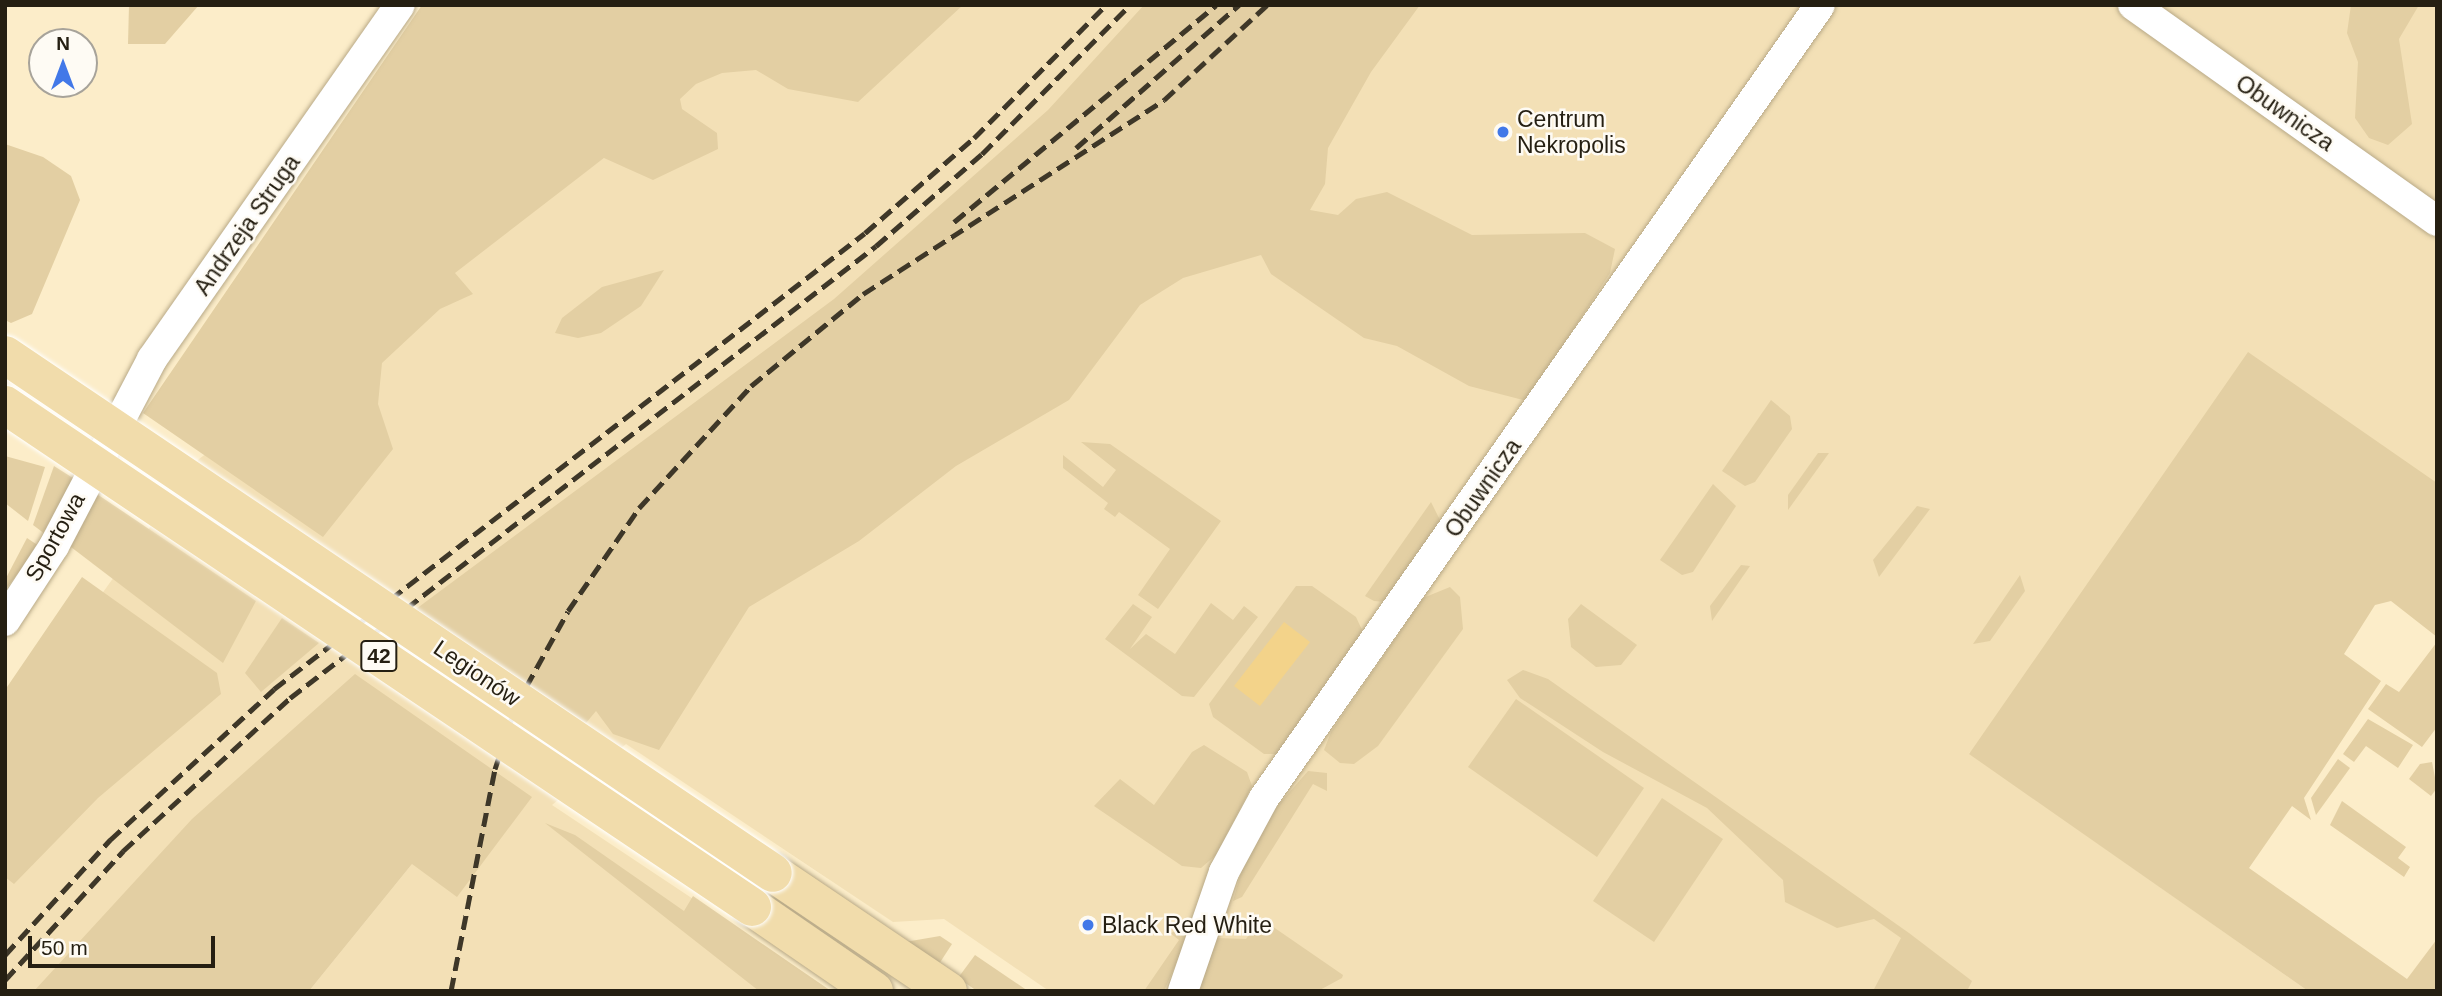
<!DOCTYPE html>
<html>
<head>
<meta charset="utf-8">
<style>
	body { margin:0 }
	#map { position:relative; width:2442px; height:996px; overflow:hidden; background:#fcedc9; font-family:Arial,sans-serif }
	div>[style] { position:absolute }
	.built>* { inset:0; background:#f3e0b6 }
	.green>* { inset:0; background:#e3cfa3 }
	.water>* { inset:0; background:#f3d38a }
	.roads { filter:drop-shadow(0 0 2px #b8a987) drop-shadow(0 0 2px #b8a987) }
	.minor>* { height:30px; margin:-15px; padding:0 15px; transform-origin:15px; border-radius:15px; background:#fff }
	.primary>* { height:38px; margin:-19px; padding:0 19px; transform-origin:19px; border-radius:19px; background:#f1dcab }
	.rail>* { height:5px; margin-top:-2.5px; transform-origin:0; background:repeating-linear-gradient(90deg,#3e3728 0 14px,transparent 0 21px) }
	.bridges { filter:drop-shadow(0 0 2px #fff) drop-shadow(0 0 2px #fff) }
	.primary-bridge>* { height:38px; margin:-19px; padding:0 19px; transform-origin:19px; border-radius:19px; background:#f1dcab }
	.dots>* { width:19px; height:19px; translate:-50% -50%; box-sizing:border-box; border:4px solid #fefbf4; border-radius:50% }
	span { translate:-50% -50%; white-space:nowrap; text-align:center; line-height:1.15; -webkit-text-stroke:5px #fefbf4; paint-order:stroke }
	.shield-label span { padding:2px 5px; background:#fefbf4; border:2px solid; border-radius:5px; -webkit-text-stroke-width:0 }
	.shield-label { font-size:21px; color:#251f12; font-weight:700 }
	.street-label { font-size:23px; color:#251f12 }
	.poi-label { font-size:23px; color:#251f12 }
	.left { translate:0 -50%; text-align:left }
	.frame { position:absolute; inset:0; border:7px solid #251f12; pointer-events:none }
	.north { position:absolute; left:28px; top:28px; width:70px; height:70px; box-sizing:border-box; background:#fefbf4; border:2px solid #a7a39a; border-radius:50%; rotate:0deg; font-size:19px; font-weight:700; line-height:28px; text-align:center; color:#251f12 }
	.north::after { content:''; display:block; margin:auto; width:24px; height:32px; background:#4278e8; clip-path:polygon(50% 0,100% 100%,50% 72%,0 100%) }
	.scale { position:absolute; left:28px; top:936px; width:187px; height:32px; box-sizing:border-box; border:4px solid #251f12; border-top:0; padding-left:9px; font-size:21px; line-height:24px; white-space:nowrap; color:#251f12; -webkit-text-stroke:5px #fefbf4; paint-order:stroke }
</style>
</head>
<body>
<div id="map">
	<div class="built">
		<div style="clip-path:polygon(784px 5px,2437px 5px,2437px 484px,1969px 753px,2308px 991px,1049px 991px,944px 919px,893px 922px,626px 744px,552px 805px,831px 991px,309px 991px,412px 864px,118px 991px,5px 991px,5px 747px,83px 620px,199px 459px,612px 152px)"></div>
	</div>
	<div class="green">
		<div style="clip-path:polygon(129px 5px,199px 5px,165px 44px,128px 44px)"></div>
		<div style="clip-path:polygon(422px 5px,963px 5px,858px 102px,788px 89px,756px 70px,722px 73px,696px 84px,680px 99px,682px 109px,717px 133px,718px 149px,653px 180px,604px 158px,455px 273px,473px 294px,440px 309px,382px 363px,378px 404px,393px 449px,323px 537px,143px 413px)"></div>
		<div style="clip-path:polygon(1144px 5px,1420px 5px,1371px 72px,1328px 148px,1325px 184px,1310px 210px,1338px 215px,1356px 199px,1387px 192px,1472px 235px,1585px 233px,1615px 249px,1610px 273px,1527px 401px,1469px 386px,1397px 346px,1364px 338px,1271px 274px,1261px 255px,1183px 278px,1140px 305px,1069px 400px,956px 466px,859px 541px,749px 607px,659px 750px,613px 734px,596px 711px,586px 723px,416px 609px,834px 299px,1048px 110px)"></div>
		<div style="clip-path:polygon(2351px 5px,2419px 5px,2399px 39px,2412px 124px,2388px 145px,2369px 138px,2355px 118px,2358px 62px,2347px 33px)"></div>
		<div style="clip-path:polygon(5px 144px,43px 157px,71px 176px,80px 200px,32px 314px,11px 323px,5px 320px)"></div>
		<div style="clip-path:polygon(664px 270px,641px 306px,601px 333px,578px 338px,555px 333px,562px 318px,602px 287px)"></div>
		<div style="clip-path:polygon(2248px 352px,2437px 483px,2437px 637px,2391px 601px,2375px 605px,2344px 654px,2381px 681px,2304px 798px,2311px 820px,2292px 806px,2249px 868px,2407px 979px,2437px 939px,2437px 991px,2308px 991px,1969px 754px)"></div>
		<div style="clip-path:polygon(1771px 400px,1790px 416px,1792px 429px,1755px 482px,1745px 486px,1722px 471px)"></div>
		<div style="clip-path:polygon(1081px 442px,1110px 444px,1221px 521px,1158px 609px,1138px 595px,1170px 549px,1119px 512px,1115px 517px,1104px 509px,1108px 503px,1063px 468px,1063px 455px,1103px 487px,1116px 470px)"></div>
		<div style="clip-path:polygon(1818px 453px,1829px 453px,1788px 510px,1788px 495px)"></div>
		<div style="clip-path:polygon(5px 456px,45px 467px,28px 521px,5px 503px)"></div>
		<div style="clip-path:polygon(54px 466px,73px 478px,45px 534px,33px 525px)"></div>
		<div style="clip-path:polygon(1713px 484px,1736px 506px,1693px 572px,1682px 575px,1660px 560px)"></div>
		<div style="clip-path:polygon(94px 492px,256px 601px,223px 663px,67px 544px)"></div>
		<div style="clip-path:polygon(1431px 502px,1442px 524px,1386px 602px,1374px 601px,1365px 596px)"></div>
		<div style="clip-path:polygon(1917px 506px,1930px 509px,1879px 577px,1873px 560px)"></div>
		<div style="clip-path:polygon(27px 538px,39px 546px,5px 590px,5px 580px)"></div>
		<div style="clip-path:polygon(1741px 565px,1750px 566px,1712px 621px,1710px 606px)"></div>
		<div style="clip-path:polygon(2020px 575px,2025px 591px,1990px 641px,1973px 644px)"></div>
		<div style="clip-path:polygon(82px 577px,217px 673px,221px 694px,98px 798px,14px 884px,5px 877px,5px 690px)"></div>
		<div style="clip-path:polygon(1296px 586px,1312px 586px,1356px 617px,1363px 632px,1278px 754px,1264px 754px,1213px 717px,1209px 704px)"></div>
		<div style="clip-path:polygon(1450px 587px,1460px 597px,1463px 629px,1378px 746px,1354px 764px,1340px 763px,1324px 750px,1331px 732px,1423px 598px)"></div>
		<div style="clip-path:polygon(1211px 603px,1233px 620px,1244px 606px,1258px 617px,1194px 697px,1182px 696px,1105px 639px,1133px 604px,1152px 617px,1130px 649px,1146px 634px,1175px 654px)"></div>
		<div style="clip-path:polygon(1581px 604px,1637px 645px,1621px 665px,1596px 667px,1571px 647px,1568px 619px)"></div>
		<div style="clip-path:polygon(282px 618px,319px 643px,261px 692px,245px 673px)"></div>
		<div style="clip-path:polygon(2437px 642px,2437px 727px,2422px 747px,2368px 709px,2386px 684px,2399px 692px)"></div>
		<div style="clip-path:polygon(1523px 670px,1548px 679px,1909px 933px,1972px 981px,1967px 991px,1873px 991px,1901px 938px,1874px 919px,1837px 928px,1785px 902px,1783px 880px,1707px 808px,1603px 752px,1520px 698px,1507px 680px)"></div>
		<div style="clip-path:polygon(355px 674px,532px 797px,457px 897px,412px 864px,309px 991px,34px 991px,192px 819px)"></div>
		<div style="clip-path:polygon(1516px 699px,1644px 788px,1597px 857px,1468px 767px)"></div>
		<div style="clip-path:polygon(2368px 719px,2413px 745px,2398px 768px,2366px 746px,2354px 762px,2343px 754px)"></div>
		<div style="clip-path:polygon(1204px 745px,1247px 772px,1252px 786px,1216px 855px,1201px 868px,1182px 866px,1094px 806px,1120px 779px,1154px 805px,1192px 752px)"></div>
		<div style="clip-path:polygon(2338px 759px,2350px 768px,2316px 815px,2311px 798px)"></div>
		<div style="clip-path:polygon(2432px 762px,2437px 788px,2431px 796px,2409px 779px,2420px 764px)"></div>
		<div style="clip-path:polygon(1308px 771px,1327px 773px,1327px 791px,1313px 784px,1242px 897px,1233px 901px,1243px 865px,1273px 811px)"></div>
		<div style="clip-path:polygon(1662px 798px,1723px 839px,1654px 942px,1593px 901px)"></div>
		<div style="clip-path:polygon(2342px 801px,2406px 847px,2398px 858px,2410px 867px,2404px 877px,2330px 825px)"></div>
		<div style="clip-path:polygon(545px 823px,575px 835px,684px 911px,693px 896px,831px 991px,759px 991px)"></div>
		<div style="clip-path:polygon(1260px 918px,1343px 975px,1342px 978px,1318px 991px,1199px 991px,1216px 938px,1246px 939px)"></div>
		<div style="clip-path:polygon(1180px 930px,1190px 932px,1164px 991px,1144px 991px,1179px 940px,1170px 933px)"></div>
		<div style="clip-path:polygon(940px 936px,952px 944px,939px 964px,905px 942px)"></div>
		<div style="clip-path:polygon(975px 955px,1028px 991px,977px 991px,958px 978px)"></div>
	</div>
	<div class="water">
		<div style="clip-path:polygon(1284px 622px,1310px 642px,1260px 706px,1234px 686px)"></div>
	</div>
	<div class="roads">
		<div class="minor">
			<div style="left:2133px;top:5px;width:373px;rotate:35.4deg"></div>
			<div style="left:5px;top:621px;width:90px;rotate:-56.8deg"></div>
			<div style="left:54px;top:546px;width:211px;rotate:-62.3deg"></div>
			<div style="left:152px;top:359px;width:432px;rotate:-55deg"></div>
			<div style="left:1183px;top:991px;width:126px;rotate:-71deg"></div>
			<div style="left:1224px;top:872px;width:84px;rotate:-61.6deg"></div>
			<div style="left:1264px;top:798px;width:968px;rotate:-54.96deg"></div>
		</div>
		<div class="primary">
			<div style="left:773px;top:873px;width:211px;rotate:34deg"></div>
			<div style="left:752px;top:907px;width:148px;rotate:34.5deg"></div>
		</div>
	</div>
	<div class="rail">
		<div style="left:1076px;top:148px;width:217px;rotate:-41.3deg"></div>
		<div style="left:954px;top:222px;width:340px;rotate:-39.6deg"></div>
		<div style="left:5px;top:955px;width:156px;rotate:-47.6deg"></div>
		<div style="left:110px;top:840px;width:223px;rotate:-42.6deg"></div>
		<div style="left:274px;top:689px;width:746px;rotate:-37.65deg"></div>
		<div style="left:865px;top:233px;width:145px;rotate:-41.1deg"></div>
		<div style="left:974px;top:138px;width:187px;rotate:-45.2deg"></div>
		<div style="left:5px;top:980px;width:175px;rotate:-47.5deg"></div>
		<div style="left:123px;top:851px;width:226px;rotate:-42.5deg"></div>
		<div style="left:290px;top:698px;width:740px;rotate:-37.64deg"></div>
		<div style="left:876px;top:246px;width:140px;rotate:-41deg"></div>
		<div style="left:982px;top:154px;width:210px;rotate:-45.2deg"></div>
		<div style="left:451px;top:991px;width:226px;rotate:-78.8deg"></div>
		<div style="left:495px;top:769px;width:67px;rotate:-71.8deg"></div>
		<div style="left:516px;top:705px;width:107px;rotate:-61deg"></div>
		<div style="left:568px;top:611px;width:125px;rotate:-55.4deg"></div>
		<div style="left:639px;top:508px;width:166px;rotate:-47.4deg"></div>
		<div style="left:751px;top:386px;width:145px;rotate:-39.4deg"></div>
		<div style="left:863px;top:294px;width:358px;rotate:-32.8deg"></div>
		<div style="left:1164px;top:100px;width:140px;rotate:-42.7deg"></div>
	</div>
	<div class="bridges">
		<div class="primary-bridge">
			<div style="left:5px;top:355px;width:926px;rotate:34deg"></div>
			<div style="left:5px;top:405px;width:900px;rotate:33.9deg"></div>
		</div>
	</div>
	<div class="dots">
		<div style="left:1503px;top:132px;background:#4278e8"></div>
		<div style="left:1088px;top:925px;background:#4278e8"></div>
	</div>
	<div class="shield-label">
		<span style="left:379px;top:656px">42</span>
	</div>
	<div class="street-label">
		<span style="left:2285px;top:113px;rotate:35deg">Obuwnicza</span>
		<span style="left:247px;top:225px;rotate:-55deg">Andrzeja Struga</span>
		<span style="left:1483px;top:488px;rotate:-55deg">Obuwnicza</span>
		<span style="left:55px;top:537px;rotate:-61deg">Sportowa</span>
		<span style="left:477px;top:673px;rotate:34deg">Legionów</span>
	</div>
	<div class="poi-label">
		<span class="left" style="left:1517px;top:132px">Centrum<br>Nekropolis</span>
		<span class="left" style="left:1102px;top:925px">Black Red White</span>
	</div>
	<div class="frame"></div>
	<div class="north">N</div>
	<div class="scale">50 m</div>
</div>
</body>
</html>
